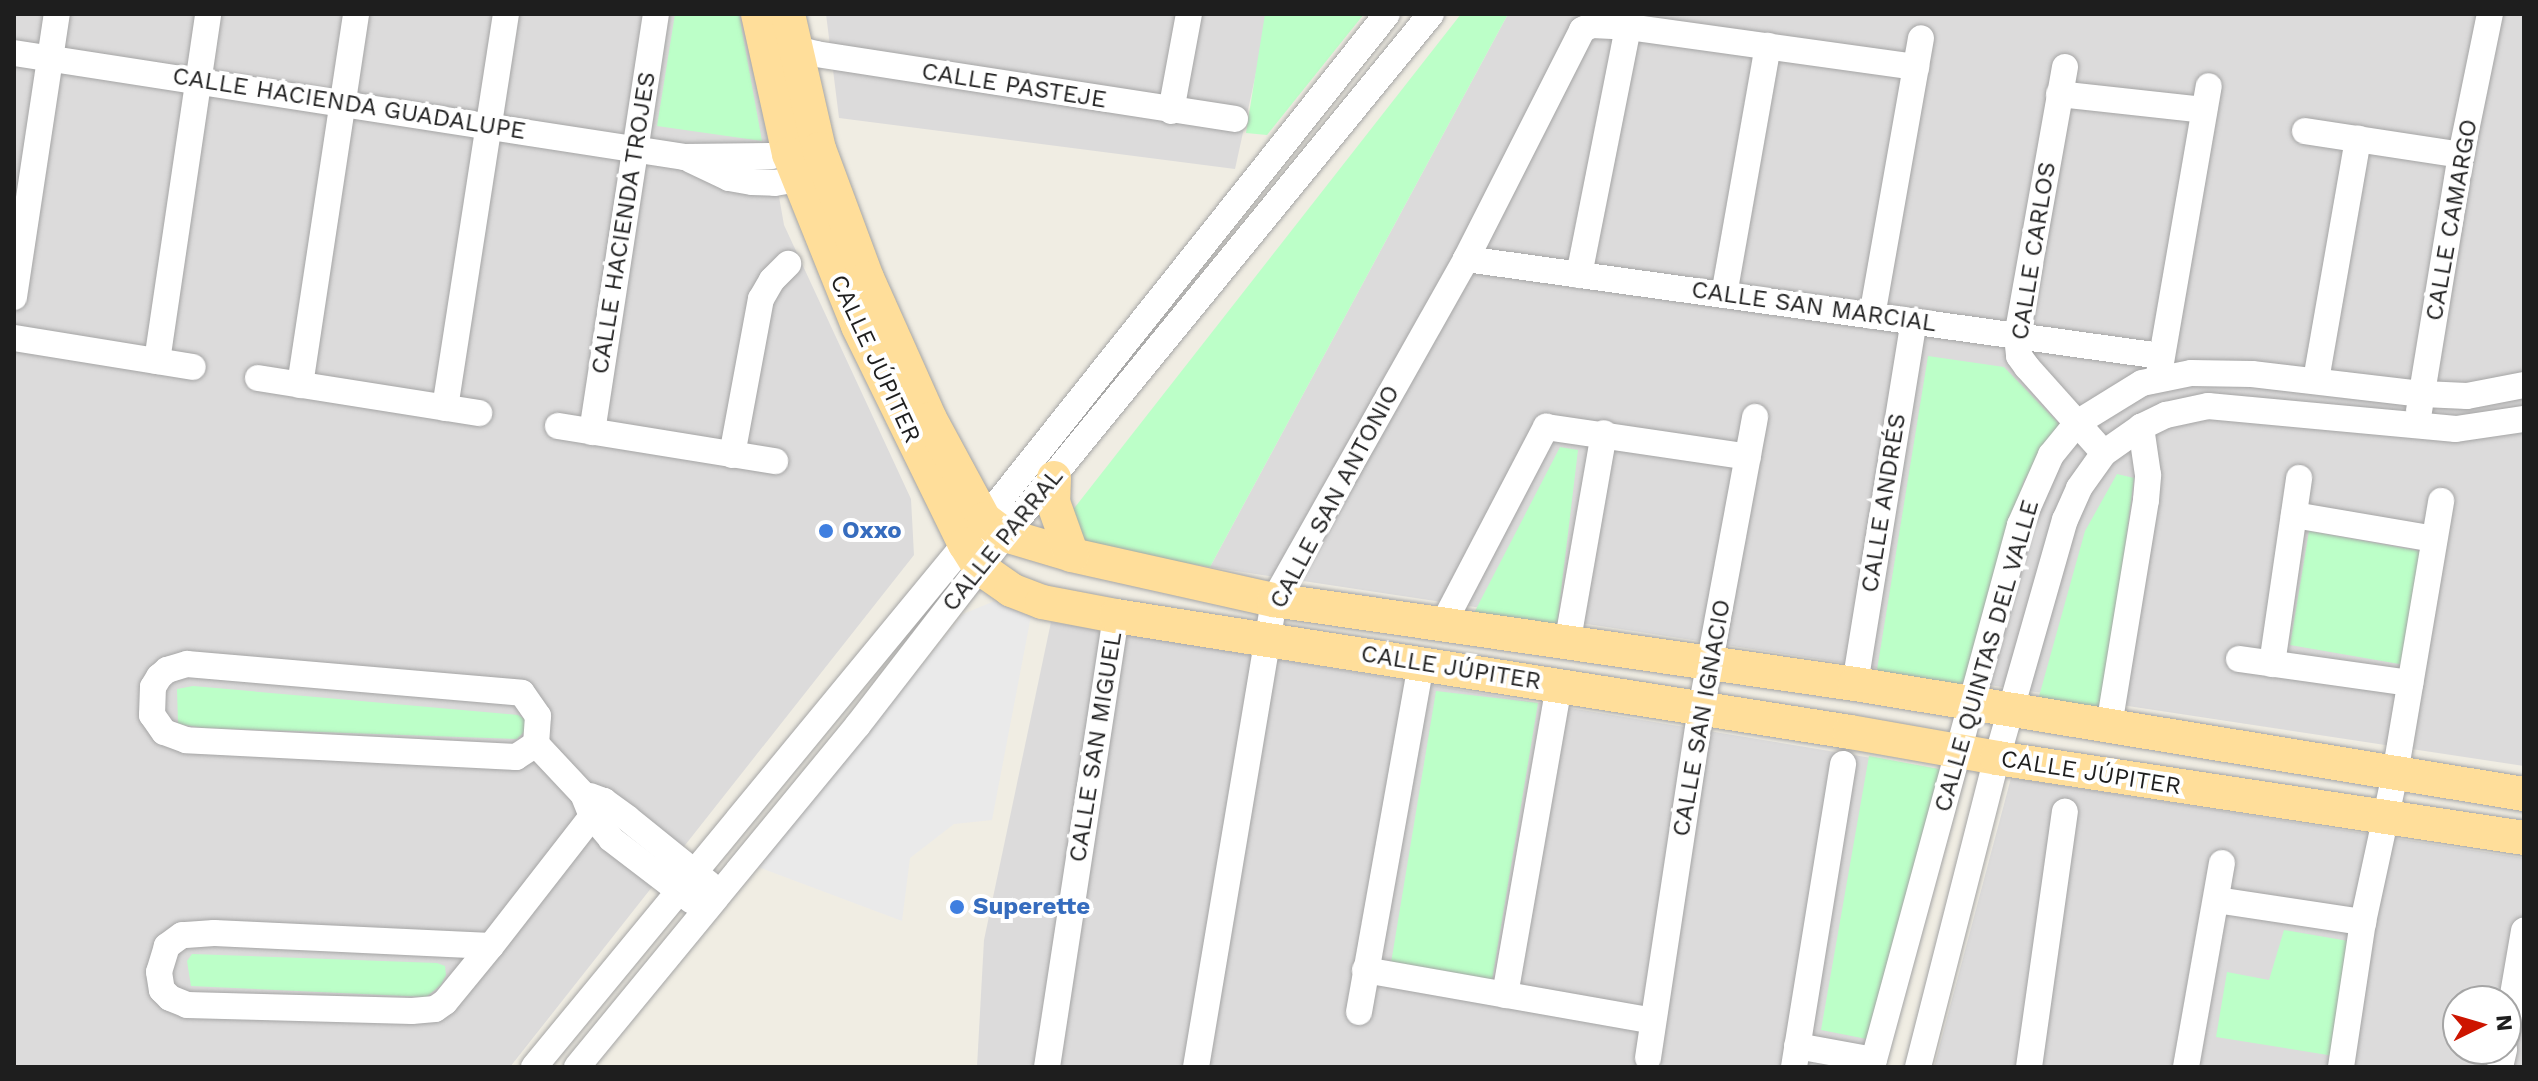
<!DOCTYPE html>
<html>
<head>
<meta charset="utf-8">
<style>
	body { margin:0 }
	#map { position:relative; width:2538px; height:1081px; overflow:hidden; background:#f0ede3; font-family:"Work Sans",sans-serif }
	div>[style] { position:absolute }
	.residential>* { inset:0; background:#dcdbdb }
	.park>* { inset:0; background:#bcffc8 }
	.parking>* { inset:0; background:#eaeaea }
	.roads { filter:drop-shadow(0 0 2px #a5a5a5) drop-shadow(0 0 2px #a5a5a5) }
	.minor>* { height:26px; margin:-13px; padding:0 13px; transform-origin:13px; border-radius:13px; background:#fff }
	.major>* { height:34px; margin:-17px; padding:0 17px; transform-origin:17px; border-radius:17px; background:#ffde9a }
	.dots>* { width:22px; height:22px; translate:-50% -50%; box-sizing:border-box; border:4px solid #fff; border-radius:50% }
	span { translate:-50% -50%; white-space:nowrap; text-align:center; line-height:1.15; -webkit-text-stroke:8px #fff; paint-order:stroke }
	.street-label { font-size:24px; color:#1e1e1e }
	.shop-label { font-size:24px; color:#366cbe; font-weight:700 }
	.left { translate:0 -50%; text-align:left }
	.frame { position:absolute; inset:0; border:16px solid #1e1e1e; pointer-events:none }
	.north { position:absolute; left:2442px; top:985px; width:80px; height:80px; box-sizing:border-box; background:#fff; border:2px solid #a5a5a5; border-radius:50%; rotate:85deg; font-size:22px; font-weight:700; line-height:32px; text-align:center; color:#1e1e1e }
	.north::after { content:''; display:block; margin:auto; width:28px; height:36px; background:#cd1500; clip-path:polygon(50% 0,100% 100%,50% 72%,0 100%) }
</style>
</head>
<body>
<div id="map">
	<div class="residential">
		<div style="clip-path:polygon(14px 14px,747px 14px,784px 225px,911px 499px,914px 555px,510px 1067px,14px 1067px)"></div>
		<div style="clip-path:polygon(826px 14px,1269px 14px,1235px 169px,839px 118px)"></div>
		<div style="clip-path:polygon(1508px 14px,2524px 14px,2524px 766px,1210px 567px)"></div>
		<div style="clip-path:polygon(1051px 622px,1944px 770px,1867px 1067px,977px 1067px,984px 940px)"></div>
		<div style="clip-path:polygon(evenodd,2011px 778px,2524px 858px,2524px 1067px,1934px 1067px,2011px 778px,2458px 1001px,2506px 1001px,2506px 1049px,2458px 1049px,2458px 1001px)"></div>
	</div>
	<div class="park">
		<div style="clip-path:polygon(675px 14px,739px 14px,762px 141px,657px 126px)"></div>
		<div style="clip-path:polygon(1265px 14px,1364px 14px,1267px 135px,1246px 133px)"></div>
		<div style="clip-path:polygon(1461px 14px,1508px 14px,1210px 567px,1114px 551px,1082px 542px,1072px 511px)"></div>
		<div style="clip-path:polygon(1928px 356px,2004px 367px,2062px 427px,2024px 480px,1967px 690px,1876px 676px)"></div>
		<div style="clip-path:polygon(1560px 447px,1578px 450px,1557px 625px,1474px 613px)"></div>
		<div style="clip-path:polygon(2117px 474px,2134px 478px,2104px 712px,2038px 700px,2085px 531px)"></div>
		<div style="clip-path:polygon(2309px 531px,2425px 552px,2405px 665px,2290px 645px)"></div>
		<div style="clip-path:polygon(193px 686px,518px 715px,526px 720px,527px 729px,517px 739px,205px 728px,178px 724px,177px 689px)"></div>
		<div style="clip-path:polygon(1436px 691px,1538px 703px,1492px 981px,1391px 963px)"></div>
		<div style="clip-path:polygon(1869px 756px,1944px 770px,1872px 1040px,1821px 1030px)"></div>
		<div style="clip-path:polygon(2284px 930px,2354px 942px,2334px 1056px,2216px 1037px,2227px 972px,2269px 980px)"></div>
		<div style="clip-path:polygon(192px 954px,437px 963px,445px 966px,446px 975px,441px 985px,426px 997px,191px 986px,187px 961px)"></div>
	</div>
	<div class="parking">
		<div style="clip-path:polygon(997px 600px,1031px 616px,992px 820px,954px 824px,910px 858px,902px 921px,758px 867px,963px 614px)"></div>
	</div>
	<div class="roads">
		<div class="minor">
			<div style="left:780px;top:45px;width:37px;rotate:14deg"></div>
			<div style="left:816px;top:54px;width:424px;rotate:8.8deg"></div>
			<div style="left:14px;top:53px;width:678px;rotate:8.82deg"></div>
			<div style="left:684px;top:157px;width:87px;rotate:-0.7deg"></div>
			<div style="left:771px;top:156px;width:35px;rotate:-8deg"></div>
			<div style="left:2065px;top:67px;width:273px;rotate:100.1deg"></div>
			<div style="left:2017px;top:336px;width:20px;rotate:84deg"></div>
			<div style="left:2019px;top:356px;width:14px;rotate:54deg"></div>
			<div style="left:2027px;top:367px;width:115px;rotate:48.2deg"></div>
			<div style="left:2059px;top:94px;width:146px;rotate:6.3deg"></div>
			<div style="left:1171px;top:111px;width:99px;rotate:-79.5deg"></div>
			<div style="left:2305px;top:131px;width:158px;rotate:8.7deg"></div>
			<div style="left:691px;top:160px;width:42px;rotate:25.3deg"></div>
			<div style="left:729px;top:178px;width:23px;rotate:10deg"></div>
			<div style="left:752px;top:182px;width:23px;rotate:2deg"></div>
			<div style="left:775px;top:183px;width:41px;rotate:-9.9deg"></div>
			<div style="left:1466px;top:259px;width:702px;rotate:7.95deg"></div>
			<div style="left:1579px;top:275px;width:253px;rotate:-78.8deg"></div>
			<div style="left:1724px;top:295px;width:253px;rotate:-80deg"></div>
			<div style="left:14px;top:297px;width:286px;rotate:-81.4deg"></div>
			<div style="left:1872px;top:316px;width:282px;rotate:-80deg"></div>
			<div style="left:14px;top:338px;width:181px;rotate:9.2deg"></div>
			<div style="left:157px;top:361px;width:351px;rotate:-81.6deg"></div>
			<div style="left:2159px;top:374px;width:292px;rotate:-80.2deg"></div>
			<div style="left:258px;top:378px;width:224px;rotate:9deg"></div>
			<div style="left:2316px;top:380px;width:245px;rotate:-80.1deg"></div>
			<div style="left:300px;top:385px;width:375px;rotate:-81.4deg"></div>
			<div style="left:445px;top:408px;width:399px;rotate:-81.2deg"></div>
			<div style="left:2419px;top:411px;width:259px;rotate:-80.7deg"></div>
			<div style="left:2461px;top:155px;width:144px;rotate:-78.4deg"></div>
			<div style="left:558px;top:426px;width:220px;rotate:9.2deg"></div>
			<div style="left:592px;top:432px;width:423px;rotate:-81.3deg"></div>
			<div style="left:732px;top:455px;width:159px;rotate:-79.5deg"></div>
			<div style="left:761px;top:299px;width:22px;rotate:-60deg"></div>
			<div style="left:772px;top:280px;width:23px;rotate:-45deg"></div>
			<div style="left:2294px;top:515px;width:142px;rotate:9.7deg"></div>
			<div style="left:1442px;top:626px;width:225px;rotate:-62.4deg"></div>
			<div style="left:1546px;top:427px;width:204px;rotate:8.4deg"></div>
			<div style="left:1567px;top:645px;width:215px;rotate:-80.1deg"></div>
			<div style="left:2239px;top:659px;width:173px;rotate:8deg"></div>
			<div style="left:187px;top:664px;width:336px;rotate:4.9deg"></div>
			<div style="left:522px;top:693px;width:28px;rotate:55deg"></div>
			<div style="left:538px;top:716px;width:28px;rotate:94deg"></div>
			<div style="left:536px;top:744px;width:24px;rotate:147deg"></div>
			<div style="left:516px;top:757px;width:330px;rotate:-177.1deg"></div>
			<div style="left:186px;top:740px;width:23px;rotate:-160deg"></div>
			<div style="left:164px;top:732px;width:21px;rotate:-125deg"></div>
			<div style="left:152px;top:715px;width:28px;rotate:-88deg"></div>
			<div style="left:153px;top:687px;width:12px;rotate:-59deg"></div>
			<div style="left:159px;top:677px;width:11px;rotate:-41deg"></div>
			<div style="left:167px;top:670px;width:21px;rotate:-17deg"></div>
			<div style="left:2272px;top:664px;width:188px;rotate:-81.7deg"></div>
			<div style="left:1855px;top:684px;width:368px;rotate:-80.8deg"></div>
			<div style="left:2109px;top:726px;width:229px;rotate:-80.7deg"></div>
			<div style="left:2146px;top:500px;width:25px;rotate:-85deg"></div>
			<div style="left:2148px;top:475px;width:49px;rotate:-98.3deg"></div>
			<div style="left:536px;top:744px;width:69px;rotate:46.8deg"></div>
			<div style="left:583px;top:794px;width:24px;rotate:68deg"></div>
			<div style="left:592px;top:816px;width:30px;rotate:50deg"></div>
			<div style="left:611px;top:839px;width:102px;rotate:37.4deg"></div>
			<div style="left:590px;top:796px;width:15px;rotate:20deg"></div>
			<div style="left:604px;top:801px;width:29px;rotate:36deg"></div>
			<div style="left:627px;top:818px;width:105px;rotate:38.8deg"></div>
			<div style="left:2217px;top:900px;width:148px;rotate:8.6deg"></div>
			<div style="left:491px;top:946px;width:277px;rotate:-177.3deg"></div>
			<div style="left:214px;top:933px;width:32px;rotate:176deg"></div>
			<div style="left:182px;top:935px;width:19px;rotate:144deg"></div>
			<div style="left:167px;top:946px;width:27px;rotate:107deg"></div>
			<div style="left:159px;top:972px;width:18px;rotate:81deg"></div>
			<div style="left:162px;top:990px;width:11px;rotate:45deg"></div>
			<div style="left:170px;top:998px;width:18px;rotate:22deg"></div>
			<div style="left:187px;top:1005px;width:225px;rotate:1.5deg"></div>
			<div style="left:412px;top:1011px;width:23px;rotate:-5deg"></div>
			<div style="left:435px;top:1009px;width:12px;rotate:-35deg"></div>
			<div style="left:445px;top:1002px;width:72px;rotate:-50.6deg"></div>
			<div style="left:491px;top:946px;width:184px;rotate:-52.1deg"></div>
			<div style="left:1365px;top:970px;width:292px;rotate:10deg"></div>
			<div style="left:1505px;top:995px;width:315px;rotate:-80.1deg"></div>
			<div style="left:1359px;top:1012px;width:354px;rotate:-79.9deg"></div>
			<div style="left:2506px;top:1035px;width:106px;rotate:-80.2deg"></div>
			<div style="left:1797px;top:1046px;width:78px;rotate:10.3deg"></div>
			<div style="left:1648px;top:1058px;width:353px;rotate:-81.4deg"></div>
			<div style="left:1701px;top:709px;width:297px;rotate:-79.5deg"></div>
			<div style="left:534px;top:1067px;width:678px;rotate:-50.51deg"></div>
			<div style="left:965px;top:544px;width:677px;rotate:-51.47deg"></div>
			<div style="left:577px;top:1067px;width:443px;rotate:-50.6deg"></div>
			<div style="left:858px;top:725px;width:240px;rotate:-52.3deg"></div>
			<div style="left:1005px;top:535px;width:673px;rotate:-50.73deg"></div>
			<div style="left:1047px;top:1067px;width:456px;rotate:-81.3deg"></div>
			<div style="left:1196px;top:1067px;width:473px;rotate:-80.5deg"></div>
			<div style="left:1274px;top:600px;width:391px;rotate:-60.6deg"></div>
			<div style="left:1466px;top:259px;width:257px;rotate:-63.1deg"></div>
			<div style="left:1582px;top:30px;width:11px;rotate:-27deg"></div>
			<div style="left:1592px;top:25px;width:36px;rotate:3deg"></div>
			<div style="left:1628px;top:27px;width:291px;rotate:7.9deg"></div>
			<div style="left:1794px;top:1067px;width:307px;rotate:-80.8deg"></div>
			<div style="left:1872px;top:1067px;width:562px;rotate:-74.73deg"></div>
			<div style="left:2020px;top:525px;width:77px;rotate:-66.1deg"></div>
			<div style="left:2051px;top:455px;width:41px;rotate:-50.9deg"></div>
			<div style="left:2077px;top:423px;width:76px;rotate:-31.6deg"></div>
			<div style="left:2142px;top:383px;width:50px;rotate:-11.5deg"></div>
			<div style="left:2191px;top:373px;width:61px;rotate:0.9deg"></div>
			<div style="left:2252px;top:374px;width:172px;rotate:6.7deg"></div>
			<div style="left:2423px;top:394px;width:44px;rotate:2.6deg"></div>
			<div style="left:2467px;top:396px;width:58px;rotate:-10.9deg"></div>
			<div style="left:1918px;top:1067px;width:319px;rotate:-75.7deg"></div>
			<div style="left:1997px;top:758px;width:248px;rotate:-74.1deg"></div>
			<div style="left:2065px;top:520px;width:35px;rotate:-66deg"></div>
			<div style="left:2079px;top:488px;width:43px;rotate:-54.5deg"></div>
			<div style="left:2104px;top:453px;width:45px;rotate:-35.1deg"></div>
			<div style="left:2141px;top:427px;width:28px;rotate:-26deg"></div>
			<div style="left:2166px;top:415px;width:43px;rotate:-12.1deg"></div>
			<div style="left:2208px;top:406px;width:249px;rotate:5.3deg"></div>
			<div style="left:2456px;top:429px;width:69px;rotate:-8.4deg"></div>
			<div style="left:2029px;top:1067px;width:258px;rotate:-82deg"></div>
			<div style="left:2186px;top:1067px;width:207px;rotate:-80deg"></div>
			<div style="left:2341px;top:1067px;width:147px;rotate:-81.4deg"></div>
			<div style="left:2363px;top:922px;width:151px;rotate:-77.8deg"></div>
			<div style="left:2395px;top:774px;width:277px;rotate:-80.4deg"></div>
			<div style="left:2500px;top:1067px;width:18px;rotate:-77deg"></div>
		</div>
		<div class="major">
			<div style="left:758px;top:14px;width:143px;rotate:77.5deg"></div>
			<div style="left:789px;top:154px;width:185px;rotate:68.1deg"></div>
			<div style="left:858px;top:326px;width:243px;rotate:63.9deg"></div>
			<div style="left:965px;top:544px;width:28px;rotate:58deg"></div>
			<div style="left:980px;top:568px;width:38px;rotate:35deg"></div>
			<div style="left:1011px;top:590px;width:33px;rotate:21deg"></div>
			<div style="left:1042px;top:602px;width:75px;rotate:10.7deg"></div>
			<div style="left:1116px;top:616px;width:743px;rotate:8.98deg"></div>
			<div style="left:1850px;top:732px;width:149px;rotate:10deg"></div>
			<div style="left:1997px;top:758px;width:533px;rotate:8.63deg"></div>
			<div style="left:788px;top:14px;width:139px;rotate:77.1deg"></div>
			<div style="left:819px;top:149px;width:138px;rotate:69.6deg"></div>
			<div style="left:867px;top:278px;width:154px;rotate:65.9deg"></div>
			<div style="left:930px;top:419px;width:114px;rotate:61.6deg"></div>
			<div style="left:984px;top:519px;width:26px;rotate:37deg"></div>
			<div style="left:1005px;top:535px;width:70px;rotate:16.6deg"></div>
			<div style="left:1072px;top:555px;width:207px;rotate:12.6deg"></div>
			<div style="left:1274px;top:600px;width:587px;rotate:8.23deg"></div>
			<div style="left:1855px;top:684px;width:678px;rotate:9.34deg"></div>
			<div style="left:1054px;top:478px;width:24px;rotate:92deg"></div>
			<div style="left:1053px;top:502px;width:56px;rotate:70.3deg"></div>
		</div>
	</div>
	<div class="dots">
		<div style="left:826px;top:531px;background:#3f7fe0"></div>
		<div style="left:957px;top:907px;background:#3f7fe0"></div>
	</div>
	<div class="street-label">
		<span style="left:1014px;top:86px;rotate:9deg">CALLE PASTEJE</span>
		<span style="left:349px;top:104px;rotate:9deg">CALLE HACIENDA GUADALUPE</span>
		<span style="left:2452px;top:220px;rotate:-80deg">CALLE CAMARGO</span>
		<span style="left:624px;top:223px;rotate:-81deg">CALLE HACIENDA TROJES</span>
		<span style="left:2034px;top:251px;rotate:-81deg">CALLE CARLOS</span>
		<span style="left:1814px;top:307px;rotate:8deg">CALLE SAN MARCIAL</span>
		<span style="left:875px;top:359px;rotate:65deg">CALLE JÚPITER</span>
		<span style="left:1335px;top:497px;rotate:-62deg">CALLE SAN ANTONIO</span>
		<span style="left:1884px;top:503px;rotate:-81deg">CALLE ANDRÉS</span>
		<span style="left:1003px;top:540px;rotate:-51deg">CALLE PARRAL</span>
		<span style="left:1987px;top:656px;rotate:-74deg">CALLE QUINTAS DEL VALLE</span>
		<span style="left:1451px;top:668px;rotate:9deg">CALLE JÚPITER</span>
		<span style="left:1702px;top:718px;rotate:-80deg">CALLE SAN IGNACIO</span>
		<span style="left:1096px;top:747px;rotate:-81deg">CALLE SAN MIGUEL</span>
		<span style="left:2091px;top:773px;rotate:9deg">CALLE JÚPITER</span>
	</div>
	<div class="shop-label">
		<span class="left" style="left:842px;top:531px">Oxxo</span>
		<span class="left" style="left:973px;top:907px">Superette</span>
	</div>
	<div class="frame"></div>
	<div class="north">N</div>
</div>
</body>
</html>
